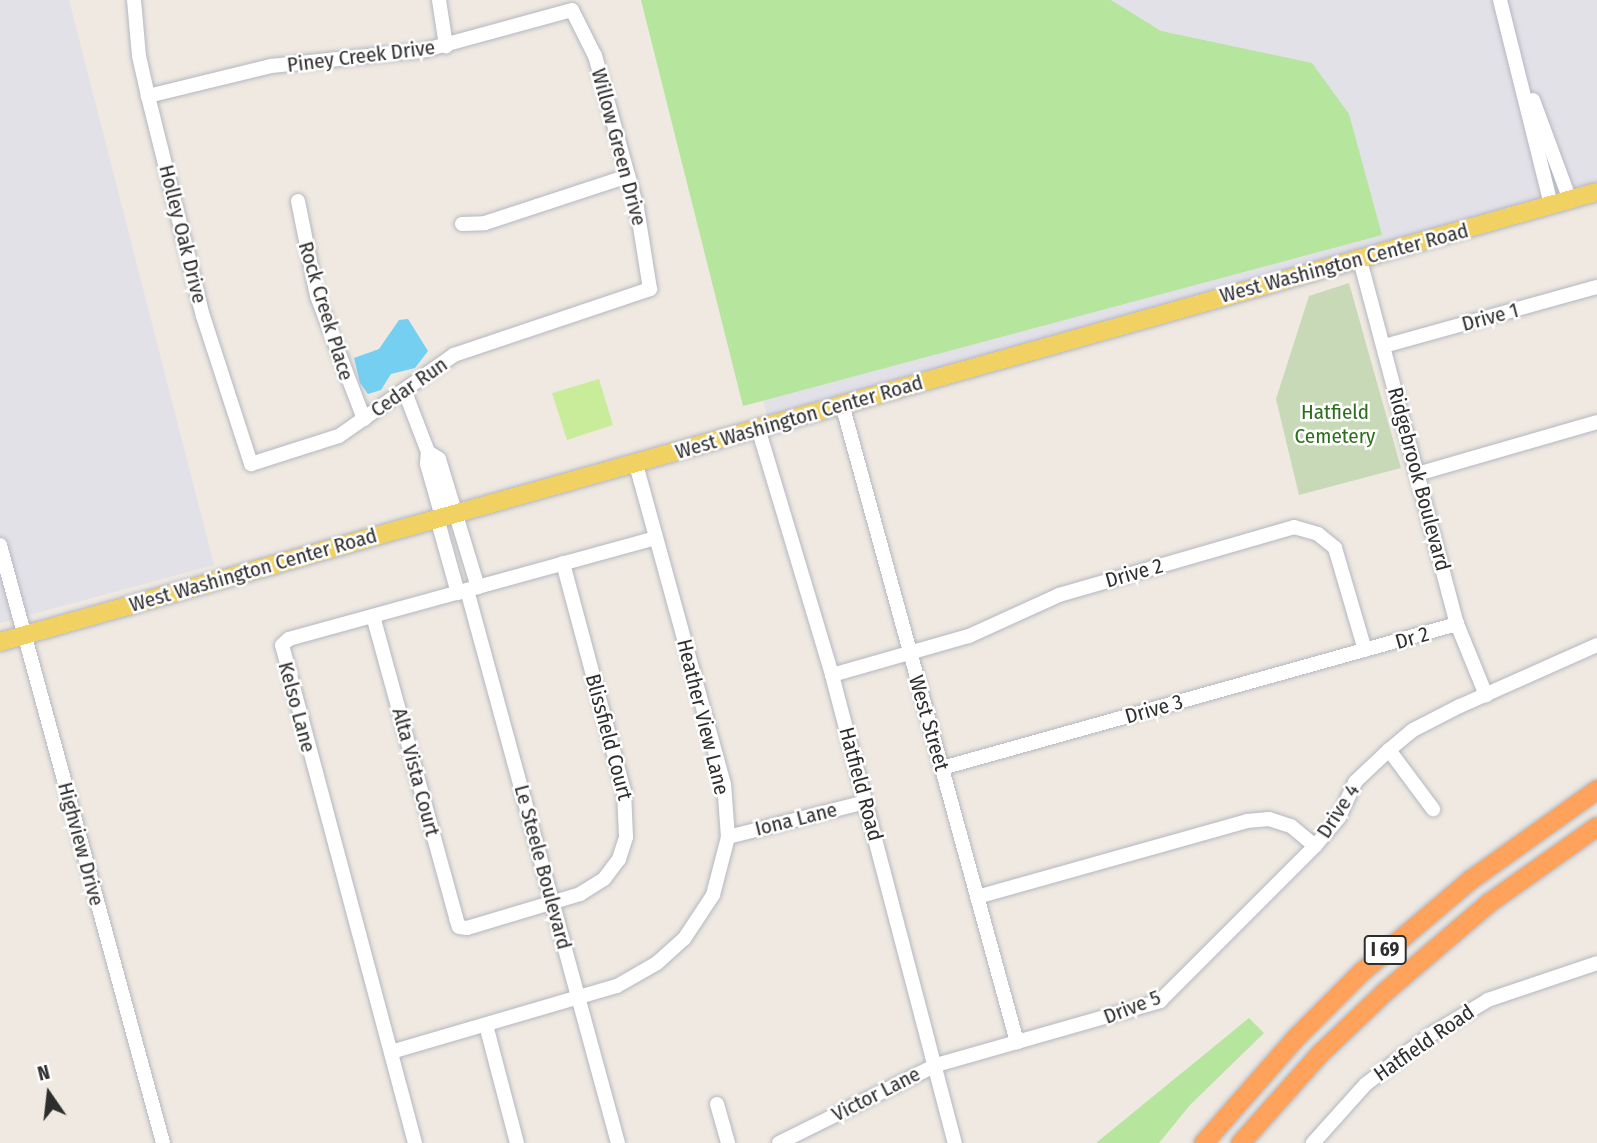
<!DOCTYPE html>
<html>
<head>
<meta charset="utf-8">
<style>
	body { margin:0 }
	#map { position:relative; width:1597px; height:1143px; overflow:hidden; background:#efe9e1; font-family:"Fira Sans Condensed",sans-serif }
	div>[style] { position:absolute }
	.industrial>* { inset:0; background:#e3e1e8 }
	.green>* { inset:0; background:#b6e59e }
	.cemetery>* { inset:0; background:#c8d9b8 }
	.pitch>* { inset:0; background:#c9ec9a }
	.water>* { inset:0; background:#75cff0 }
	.roads { filter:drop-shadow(0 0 2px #b4b7c1) drop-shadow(0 0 2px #b4b7c1) }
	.minor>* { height:14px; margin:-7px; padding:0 7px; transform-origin:7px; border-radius:7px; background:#fff }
	.major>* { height:18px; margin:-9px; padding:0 9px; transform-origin:9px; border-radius:9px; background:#f2d163 }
	.highway>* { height:19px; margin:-9.5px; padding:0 9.5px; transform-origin:9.5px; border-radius:9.5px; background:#ffa35c }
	span { translate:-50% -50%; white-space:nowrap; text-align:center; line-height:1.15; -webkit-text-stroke:5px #fff; paint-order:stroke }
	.shield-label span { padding:2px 5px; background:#fff; border:2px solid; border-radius:5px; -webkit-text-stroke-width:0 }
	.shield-label { font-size:19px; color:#2e2e2e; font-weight:700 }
	.street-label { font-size:21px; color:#2e2e2e }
	.park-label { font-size:21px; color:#2c6e1b }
	.north { position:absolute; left:14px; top:1059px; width:70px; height:70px; -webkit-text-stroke:5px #fff; paint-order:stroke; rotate:346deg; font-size:19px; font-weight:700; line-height:28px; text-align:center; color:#2e2e2e }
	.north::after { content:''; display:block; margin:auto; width:24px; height:32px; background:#2e2e2e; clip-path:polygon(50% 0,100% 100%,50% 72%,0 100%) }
</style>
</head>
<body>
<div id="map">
	<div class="industrial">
		<div style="clip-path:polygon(0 0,69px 0,214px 565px,0 623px)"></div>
		<div style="clip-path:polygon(659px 0,1597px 0,1597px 188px,768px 419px)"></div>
	</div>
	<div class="green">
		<div style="clip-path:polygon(641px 0,1111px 0,1161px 31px,1312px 63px,1349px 114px,1382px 235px,743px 406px)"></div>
		<div style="clip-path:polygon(1249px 1018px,1264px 1033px,1190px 1105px,1159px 1143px,1096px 1143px)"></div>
	</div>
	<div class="cemetery">
		<div style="clip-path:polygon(1349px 283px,1401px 468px,1299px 495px,1276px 399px,1309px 296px)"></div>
	</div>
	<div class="pitch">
		<div style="clip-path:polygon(599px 379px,613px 425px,567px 440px,552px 393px)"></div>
	</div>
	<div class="water">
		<div style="clip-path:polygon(408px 319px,428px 351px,415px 368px,391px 374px,381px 390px,368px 394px,360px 383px,354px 358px,379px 349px,399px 320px)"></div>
	</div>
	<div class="roads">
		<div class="minor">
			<div style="left:134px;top:0;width:56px;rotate:84.9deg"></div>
			<div style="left:139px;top:56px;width:41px;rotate:77.3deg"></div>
			<div style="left:148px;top:96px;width:227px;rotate:76deg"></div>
			<div style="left:203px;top:316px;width:156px;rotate:72deg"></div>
			<div style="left:251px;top:464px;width:92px;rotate:-17.7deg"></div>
			<div style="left:339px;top:436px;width:141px;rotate:-35.2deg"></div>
			<div style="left:454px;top:355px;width:207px;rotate:-18.6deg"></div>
			<div style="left:650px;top:289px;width:82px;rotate:-99.1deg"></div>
			<div style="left:637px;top:208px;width:158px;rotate:-105.4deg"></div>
			<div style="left:595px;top:56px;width:51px;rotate:-116.6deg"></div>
			<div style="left:572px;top:10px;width:151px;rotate:164.7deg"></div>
			<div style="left:426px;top:50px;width:156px;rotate:174.1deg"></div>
			<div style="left:271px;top:66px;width:127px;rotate:166.3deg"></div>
			<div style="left:439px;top:0;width:47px;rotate:81.3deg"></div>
			<div style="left:1500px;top:0;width:211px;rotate:76deg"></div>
			<div style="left:1533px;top:100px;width:107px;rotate:69.7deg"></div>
			<div style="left:298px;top:201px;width:97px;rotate:78.7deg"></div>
			<div style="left:317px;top:296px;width:132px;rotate:69.1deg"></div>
			<div style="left:462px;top:224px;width:23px;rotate:-2deg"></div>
			<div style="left:485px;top:223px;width:151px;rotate:-18.2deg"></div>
			<div style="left:1360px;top:260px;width:377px;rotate:75.1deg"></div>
			<div style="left:1457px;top:624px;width:77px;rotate:67.8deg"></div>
			<div style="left:1384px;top:346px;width:221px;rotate:-15.5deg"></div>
			<div style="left:405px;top:392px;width:64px;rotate:69deg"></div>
			<div style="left:428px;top:452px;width:12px;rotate:95deg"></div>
			<div style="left:427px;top:464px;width:55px;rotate:74.2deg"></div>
			<div style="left:842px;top:404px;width:662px;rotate:74.66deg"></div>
			<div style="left:758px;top:428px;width:258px;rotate:73.3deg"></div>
			<div style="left:832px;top:675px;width:484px;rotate:75.3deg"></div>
			<div style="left:428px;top:452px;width:13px;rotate:32deg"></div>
			<div style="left:439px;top:459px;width:134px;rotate:73.1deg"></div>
			<div style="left:1417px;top:474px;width:187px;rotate:-16.1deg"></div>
			<div style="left:437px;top:518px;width:78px;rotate:74.4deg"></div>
			<div style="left:0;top:545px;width:620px;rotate:74.75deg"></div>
			<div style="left:467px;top:590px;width:573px;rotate:74.73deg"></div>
			<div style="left:373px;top:616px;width:313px;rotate:74.6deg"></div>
			<div style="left:456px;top:918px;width:9px;rotate:72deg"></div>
			<div style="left:459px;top:927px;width:8px;rotate:7deg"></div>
			<div style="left:467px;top:928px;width:118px;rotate:-16.7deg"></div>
			<div style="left:580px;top:894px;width:28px;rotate:-32deg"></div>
			<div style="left:604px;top:879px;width:25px;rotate:-53deg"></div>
			<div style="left:619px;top:859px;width:23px;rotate:-72deg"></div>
			<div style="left:626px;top:837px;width:46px;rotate:-92.5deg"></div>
			<div style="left:624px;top:791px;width:236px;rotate:-105deg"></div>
			<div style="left:832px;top:675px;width:142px;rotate:-15.9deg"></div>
			<div style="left:969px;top:636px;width:99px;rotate:-24.5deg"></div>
			<div style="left:1059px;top:595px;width:245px;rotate:-16.1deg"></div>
			<div style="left:1294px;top:527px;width:25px;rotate:16deg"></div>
			<div style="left:1318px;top:534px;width:22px;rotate:39deg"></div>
			<div style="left:1335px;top:548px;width:106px;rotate:73.6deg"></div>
			<div style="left:1389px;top:750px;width:74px;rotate:53.3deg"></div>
			<div style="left:942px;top:768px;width:535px;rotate:-15.62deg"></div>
			<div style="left:728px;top:837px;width:141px;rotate:-14.3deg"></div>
			<div style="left:977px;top:897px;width:280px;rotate:-15.7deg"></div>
			<div style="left:1247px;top:821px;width:22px;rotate:-5deg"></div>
			<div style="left:1269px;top:819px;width:23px;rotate:18deg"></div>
			<div style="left:1291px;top:826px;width:31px;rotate:40deg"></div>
			<div style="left:486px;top:1025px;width:122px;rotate:75.3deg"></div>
			<div style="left:391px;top:1052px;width:235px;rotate:-16.3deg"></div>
			<div style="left:617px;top:986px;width:46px;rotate:-29.9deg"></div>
			<div style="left:657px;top:963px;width:36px;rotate:-42deg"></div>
			<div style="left:684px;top:939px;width:53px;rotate:-56.6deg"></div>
			<div style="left:713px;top:895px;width:60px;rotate:-75.5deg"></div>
			<div style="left:728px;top:837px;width:53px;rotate:-94.3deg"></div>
			<div style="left:724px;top:784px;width:331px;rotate:-105.4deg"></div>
			<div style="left:717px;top:1104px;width:41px;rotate:74.2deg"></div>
			<div style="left:415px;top:1143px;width:515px;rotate:-104.95deg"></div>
			<div style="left:282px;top:645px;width:9px;rotate:-41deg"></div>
			<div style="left:289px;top:639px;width:380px;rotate:-15.4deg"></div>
			<div style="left:779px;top:1143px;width:175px;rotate:-26.4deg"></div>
			<div style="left:936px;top:1065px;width:233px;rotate:-15.9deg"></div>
			<div style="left:1160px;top:1001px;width:219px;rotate:-45deg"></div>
			<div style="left:1315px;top:846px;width:38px;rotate:-50deg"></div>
			<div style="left:1339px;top:817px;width:38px;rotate:-65deg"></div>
			<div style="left:1355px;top:782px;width:47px;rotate:-43.3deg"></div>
			<div style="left:1389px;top:750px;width:31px;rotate:-40deg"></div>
			<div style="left:1413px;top:730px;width:53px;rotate:-27.1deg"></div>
			<div style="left:1460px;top:706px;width:150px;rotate:-24deg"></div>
			<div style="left:1313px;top:1143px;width:79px;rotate:-48.1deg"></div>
			<div style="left:1366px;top:1084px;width:81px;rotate:-37.4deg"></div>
			<div style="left:1430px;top:1035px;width:68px;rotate:-31.1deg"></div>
			<div style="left:1488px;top:1000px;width:115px;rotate:-18.7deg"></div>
		</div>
		<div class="major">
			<div style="left:0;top:642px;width:1659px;rotate:-15.74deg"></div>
		</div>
		<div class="highway">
			<div style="left:1203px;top:1143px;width:140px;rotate:-48.8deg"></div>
			<div style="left:1295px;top:1038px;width:95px;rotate:-45deg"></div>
			<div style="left:1362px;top:971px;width:143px;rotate:-40.2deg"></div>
			<div style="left:1471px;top:879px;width:155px;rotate:-35.5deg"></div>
			<div style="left:1240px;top:1143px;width:120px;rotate:-48.4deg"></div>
			<div style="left:1320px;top:1053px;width:90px;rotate:-43.6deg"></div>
			<div style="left:1385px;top:991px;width:135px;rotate:-40.5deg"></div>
			<div style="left:1488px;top:903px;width:133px;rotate:-35.2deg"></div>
		</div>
	</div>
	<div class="shield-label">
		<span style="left:1385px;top:950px">I 69</span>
	</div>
	<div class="street-label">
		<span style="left:361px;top:56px;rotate:-7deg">Piney Creek Drive</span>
		<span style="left:619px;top:147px;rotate:75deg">Willow Green Drive</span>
		<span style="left:183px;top:234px;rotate:76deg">Holley Oak Drive</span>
		<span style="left:1344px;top:263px;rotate:-15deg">West Washington Center Road</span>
		<span style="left:326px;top:311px;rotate:73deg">Rock Creek Place</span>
		<span style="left:1490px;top:317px;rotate:-15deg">Drive 1</span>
		<span style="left:409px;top:387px;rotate:-35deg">Cedar Run</span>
		<span style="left:799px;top:417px;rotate:-16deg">West Washington Center Road</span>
		<span style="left:1419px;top:479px;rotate:75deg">Ridgebrook Boulevard</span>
		<span style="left:253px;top:570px;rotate:-16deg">West Washington Center Road</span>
		<span style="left:1134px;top:573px;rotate:-16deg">Drive 2</span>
		<span style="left:1412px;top:638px;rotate:-16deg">Dr 2</span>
		<span style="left:297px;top:707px;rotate:75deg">Kelso Lane</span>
		<span style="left:1154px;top:709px;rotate:-16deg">Drive 3</span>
		<span style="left:703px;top:717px;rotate:76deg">Heather View Lane</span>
		<span style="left:929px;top:723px;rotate:74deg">West Street</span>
		<span style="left:609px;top:737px;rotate:75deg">Blissfield Court</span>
		<span style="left:416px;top:772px;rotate:75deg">Alta Vista Court</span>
		<span style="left:861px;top:784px;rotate:75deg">Hatfield Road</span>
		<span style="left:1338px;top:811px;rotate:-57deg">Drive 4</span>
		<span style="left:796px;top:819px;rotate:-14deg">Iona Lane</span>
		<span style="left:81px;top:844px;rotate:75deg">Highview Drive</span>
		<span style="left:543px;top:867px;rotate:75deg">Le Steele Boulevard</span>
		<span style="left:1132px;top:1007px;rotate:-21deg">Drive 5</span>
		<span style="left:1424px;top:1043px;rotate:-35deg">Hatfield Road</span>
		<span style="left:876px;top:1094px;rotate:-27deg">Victor Lane</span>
	</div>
	<div class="park-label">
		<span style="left:1335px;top:424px">Hatfield<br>Cemetery</span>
	</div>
	<div class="north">N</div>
</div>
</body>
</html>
